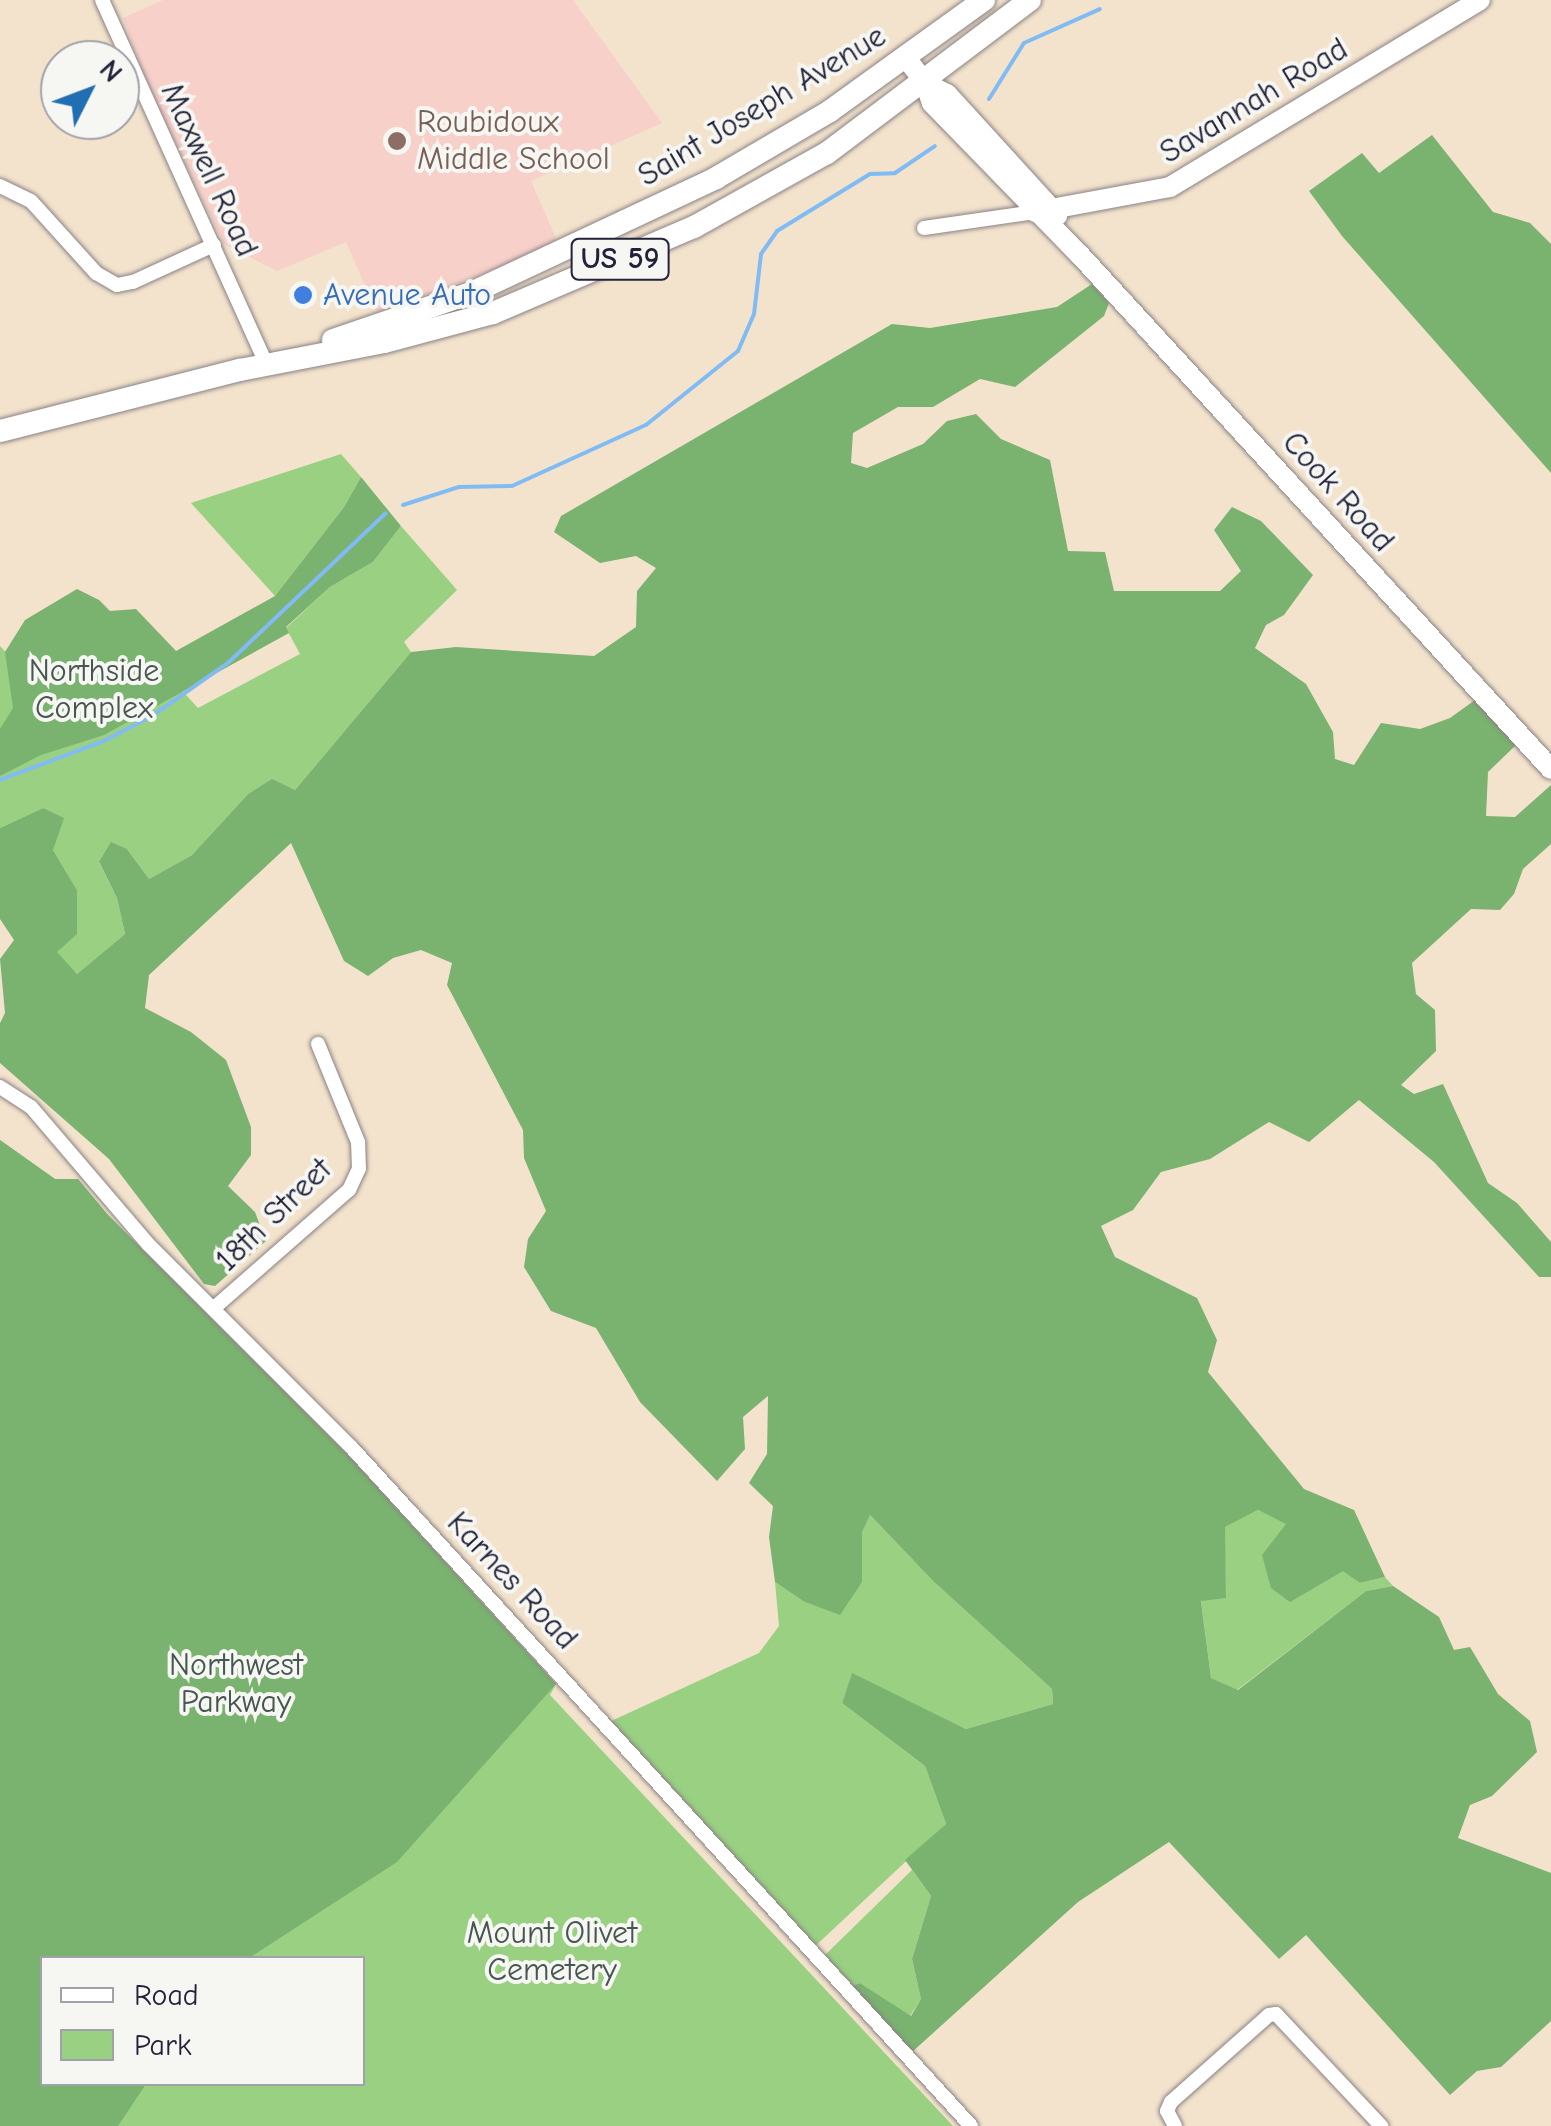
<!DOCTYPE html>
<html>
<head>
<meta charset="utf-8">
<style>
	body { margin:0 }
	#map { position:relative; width:1551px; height:2126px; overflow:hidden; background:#f3e3cd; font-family:"Comic Neue",sans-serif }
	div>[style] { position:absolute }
	.built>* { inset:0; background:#f7d0ca }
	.green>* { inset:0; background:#99d082 }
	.forest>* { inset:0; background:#7ab270 }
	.stream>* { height:4px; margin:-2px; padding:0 2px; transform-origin:2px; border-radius:2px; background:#80bcf3 }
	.roads { filter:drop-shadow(0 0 2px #8a8284) drop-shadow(0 0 2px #8a8284) }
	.street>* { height:14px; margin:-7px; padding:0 7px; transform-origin:7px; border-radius:7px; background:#fff }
	.secondary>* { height:20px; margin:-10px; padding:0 10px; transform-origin:10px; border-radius:10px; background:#fff }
	.primary>* { height:22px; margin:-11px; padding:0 11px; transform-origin:11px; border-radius:11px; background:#fff }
	.dots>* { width:28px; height:28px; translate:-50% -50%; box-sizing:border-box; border:5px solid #f6f6f2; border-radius:50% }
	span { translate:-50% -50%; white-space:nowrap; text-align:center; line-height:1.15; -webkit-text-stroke:8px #f6f6f2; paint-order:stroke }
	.shield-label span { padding:2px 8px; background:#f6f6f2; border:2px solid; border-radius:8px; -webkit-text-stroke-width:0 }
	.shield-label { font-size:30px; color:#22223b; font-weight:700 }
	.street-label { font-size:32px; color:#22223b }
	.education-label { font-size:32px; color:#785e54 }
	.left { translate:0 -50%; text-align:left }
	.shop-label { font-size:32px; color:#366cbe }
	.park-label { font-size:32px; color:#465650 }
	.legend { position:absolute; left:40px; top:1956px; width:325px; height:130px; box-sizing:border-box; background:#f6f6f2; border:2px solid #a1a1a9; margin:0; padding:12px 18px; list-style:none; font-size:30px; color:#22223b }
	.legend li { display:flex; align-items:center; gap:20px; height:50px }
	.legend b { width:50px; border:2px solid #a1a1a9 }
	.north { position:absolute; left:40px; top:40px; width:100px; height:100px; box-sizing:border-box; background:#f6f6f2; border:2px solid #a1a1a9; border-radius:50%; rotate:48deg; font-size:28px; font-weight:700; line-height:40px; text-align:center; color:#22223b }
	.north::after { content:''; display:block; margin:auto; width:35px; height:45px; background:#1f6fb2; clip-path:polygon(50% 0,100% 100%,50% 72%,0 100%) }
</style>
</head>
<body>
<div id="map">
	<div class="built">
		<div style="clip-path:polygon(163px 0,573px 0,662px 123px,531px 181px,559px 245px,377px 313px,346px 242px,277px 271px,224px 244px,146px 81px,123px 18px)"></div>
	</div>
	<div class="green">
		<div style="clip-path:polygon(341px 454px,361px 477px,344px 507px,275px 596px,191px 503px)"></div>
		<div style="clip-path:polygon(401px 526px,457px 590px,404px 642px,411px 652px,295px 790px,272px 780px,248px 794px,192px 855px,149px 879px,127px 849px,99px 863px,117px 898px,125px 934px,77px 974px,56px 952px,77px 890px,53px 850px,43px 808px,0 828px,0 646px,23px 671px,99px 600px,198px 708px,300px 654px,286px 628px,330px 587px,373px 562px)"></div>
		<div style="clip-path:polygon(evenodd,0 1140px,55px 1179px,78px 1179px,108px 1215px,350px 1457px,556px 1684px,550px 1695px,953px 2126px,0 2126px,0 1140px,42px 1958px,362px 1958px,362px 2084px,42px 2084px,42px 1958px)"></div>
		<div style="clip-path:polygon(1258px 1510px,1287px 1524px,1360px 1583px,1385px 1577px,1393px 1586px,1366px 1591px,1237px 1690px,1211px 1678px,1201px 1600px,1226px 1597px,1224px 1527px)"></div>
		<div style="clip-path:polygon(869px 1514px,933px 1581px,1052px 1689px,1053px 1704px,966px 1729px,852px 1674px,842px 1703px,925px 1766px,946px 1824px,812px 1949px,609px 1722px,759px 1653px,779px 1626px,775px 1582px,803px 1601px,862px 1582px,862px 1532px)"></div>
		<div style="clip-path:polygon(912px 1870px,931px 1896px,912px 1959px,921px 1999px,910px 2016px,860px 1983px,850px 1987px,822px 1958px)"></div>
	</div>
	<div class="forest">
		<div style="clip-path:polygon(1432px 135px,1493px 212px,1530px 223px,1551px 244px,1551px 473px,1342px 236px,1309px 191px,1362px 153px,1379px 173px)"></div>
		<div style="clip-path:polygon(1092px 284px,1109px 303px,1104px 316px,1015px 387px,980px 379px,933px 407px,898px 407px,853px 433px,851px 463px,867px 468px,923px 444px,947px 421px,976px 414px,1001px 439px,1050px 460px,1068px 551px,1105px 552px,1114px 591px,1220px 591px,1241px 571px,1214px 530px,1232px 507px,1261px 521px,1313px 575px,1284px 615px,1266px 625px,1255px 648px,1306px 684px,1333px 732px,1335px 759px,1354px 765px,1381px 723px,1420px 729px,1450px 718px,1475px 700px,1517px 744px,1488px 772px,1486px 816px,1515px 817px,1551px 785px,1551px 844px,1523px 869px,1514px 894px,1500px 910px,1471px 909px,1412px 963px,1416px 994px,1435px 1010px,1436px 1051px,1401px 1085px,1414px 1094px,1443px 1084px,1488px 1183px,1517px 1203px,1551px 1242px,1551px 1277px,1539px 1277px,1434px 1162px,1359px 1100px,1309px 1142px,1269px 1122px,1210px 1159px,1161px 1172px,1133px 1210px,1101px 1226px,1115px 1257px,1197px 1298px,1217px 1340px,1208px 1372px,1304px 1489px,1354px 1510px,1385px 1577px,1360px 1583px,1343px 1571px,1290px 1602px,1271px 1588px,1262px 1555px,1286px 1524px,1258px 1510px,1225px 1527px,1226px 1598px,1201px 1601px,1211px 1678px,1238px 1690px,1366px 1591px,1393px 1586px,1439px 1617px,1454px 1650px,1470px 1647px,1498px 1694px,1530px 1721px,1537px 1752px,1492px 1796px,1470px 1805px,1458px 1838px,1551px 1873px,1551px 2021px,1501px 2067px,1477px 2071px,1450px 2095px,1306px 1935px,1279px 1959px,1169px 1842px,1078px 1902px,911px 2053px,850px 1987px,860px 1983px,911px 2016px,921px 1999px,912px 1959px,931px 1896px,905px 1860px,946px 1824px,925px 1766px,842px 1703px,852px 1673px,966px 1729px,1053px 1704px,1052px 1689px,933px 1581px,870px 1515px,862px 1532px,862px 1582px,840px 1615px,803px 1601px,775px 1582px,769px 1537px,773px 1506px,749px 1483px,767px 1454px,768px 1396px,743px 1417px,745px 1449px,717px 1481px,640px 1402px,596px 1328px,551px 1311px,524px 1267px,528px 1239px,546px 1211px,524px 1158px,523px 1130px,447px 985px,452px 963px,421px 950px,393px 958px,368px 976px,344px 961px,291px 843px,149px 975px,145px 1008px,191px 1032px,226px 1060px,251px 1127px,251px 1155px,228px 1186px,255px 1212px,266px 1241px,215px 1286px,204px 1284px,109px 1159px,0 1063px,0 1023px,5px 1013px,0 959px,14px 940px,0 919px,0 828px,43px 808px,64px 818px,53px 850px,77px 890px,77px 934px,57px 952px,77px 974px,125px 934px,117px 898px,99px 862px,111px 842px,127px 849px,149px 879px,192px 855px,248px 794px,272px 779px,295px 790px,411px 652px,456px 647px,594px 656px,636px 627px,637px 591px,656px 568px,636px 556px,600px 563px,554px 532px,561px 516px,892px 324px,930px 328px,1057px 307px)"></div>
		<div style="clip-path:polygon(361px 477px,401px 526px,373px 562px,330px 587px,286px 627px,289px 633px,104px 735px,41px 755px,0 776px,0 729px,13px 708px,5px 652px,25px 620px,77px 589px,99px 600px,110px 611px,136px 609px,176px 651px,275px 596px,344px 507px)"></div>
		<div style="clip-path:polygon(0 1140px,55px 1179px,78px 1179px,108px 1215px,350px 1457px,556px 1684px,397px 1862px,249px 1958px,42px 1958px,42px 2084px,146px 2084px,118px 2126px,0 2126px)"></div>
	</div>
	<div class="stream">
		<div style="left:989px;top:99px;width:66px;rotate:-58deg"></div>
		<div style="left:1024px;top:43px;width:83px;rotate:-24.1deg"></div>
		<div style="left:403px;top:505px;width:59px;rotate:-17.8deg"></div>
		<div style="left:459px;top:487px;width:53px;rotate:-1.1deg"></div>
		<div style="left:512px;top:486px;width:147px;rotate:-24.5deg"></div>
		<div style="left:646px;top:425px;width:118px;rotate:-38.8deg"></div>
		<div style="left:738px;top:351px;width:40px;rotate:-66.6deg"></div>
		<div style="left:754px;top:314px;width:60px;rotate:-83.3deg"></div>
		<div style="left:761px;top:254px;width:28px;rotate:-55deg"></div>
		<div style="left:777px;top:231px;width:109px;rotate:-31.5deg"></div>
		<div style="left:870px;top:174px;width:25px;rotate:-2deg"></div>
		<div style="left:895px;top:173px;width:48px;rotate:-34deg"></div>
		<div style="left:0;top:780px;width:111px;rotate:-20.6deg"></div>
		<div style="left:104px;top:741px;width:54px;rotate:-27.5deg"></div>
		<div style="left:152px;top:716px;width:94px;rotate:-35deg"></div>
		<div style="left:229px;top:662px;width:216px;rotate:-43.5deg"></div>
	</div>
	<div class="roads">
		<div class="street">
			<div style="left:102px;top:0;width:399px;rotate:65.7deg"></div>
			<div style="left:0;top:186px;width:34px;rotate:26deg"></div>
			<div style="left:31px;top:201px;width:97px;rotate:47.9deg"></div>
			<div style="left:96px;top:273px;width:24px;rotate:30deg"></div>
			<div style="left:117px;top:285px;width:16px;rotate:-11deg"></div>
			<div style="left:133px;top:282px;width:89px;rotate:-24.6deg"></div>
			<div style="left:924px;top:228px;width:112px;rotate:-8.2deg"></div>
			<div style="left:0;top:1087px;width:37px;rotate:33deg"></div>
			<div style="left:31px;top:1107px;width:180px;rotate:49.5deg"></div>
			<div style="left:148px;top:1244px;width:288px;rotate:45deg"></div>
			<div style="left:352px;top:1448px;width:918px;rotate:47.6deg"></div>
			<div style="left:214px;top:1308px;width:179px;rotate:-41.2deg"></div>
			<div style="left:349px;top:1190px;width:23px;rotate:-65deg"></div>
			<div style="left:359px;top:1169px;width:27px;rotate:-92deg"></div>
			<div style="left:358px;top:1142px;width:106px;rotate:-112.2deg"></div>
			<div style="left:1175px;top:2126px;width:17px;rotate:-118deg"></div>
			<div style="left:1167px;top:2111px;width:10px;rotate:-66deg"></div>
			<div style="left:1171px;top:2102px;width:131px;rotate:-41.6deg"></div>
			<div style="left:1269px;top:2015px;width:7px;rotate:-8deg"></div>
			<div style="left:1276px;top:2014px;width:154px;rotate:46.8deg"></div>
		</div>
		<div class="secondary">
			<div style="left:907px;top:59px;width:30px;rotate:53deg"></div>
			<div style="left:925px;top:83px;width:21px;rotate:71deg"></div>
			<div style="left:932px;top:103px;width:212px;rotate:45.8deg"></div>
			<div style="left:1080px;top:255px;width:697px;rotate:47.5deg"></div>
			<div style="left:925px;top:83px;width:25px;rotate:27deg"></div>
			<div style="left:947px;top:94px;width:164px;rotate:47.7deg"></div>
			<div style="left:1035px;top:212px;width:137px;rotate:-10.5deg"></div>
			<div style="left:1170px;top:187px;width:362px;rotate:-31.1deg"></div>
		</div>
		<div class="primary">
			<div style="left:333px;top:340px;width:146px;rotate:-18.8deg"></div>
			<div style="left:471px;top:293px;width:271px;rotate:-25.1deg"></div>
			<div style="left:716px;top:178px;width:132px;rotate:-30.4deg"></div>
			<div style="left:830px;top:111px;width:190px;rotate:-35.8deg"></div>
			<div style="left:0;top:431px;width:248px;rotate:-14.3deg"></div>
			<div style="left:240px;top:370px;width:147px;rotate:-11deg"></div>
			<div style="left:384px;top:342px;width:113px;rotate:-14.9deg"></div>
			<div style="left:493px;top:313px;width:219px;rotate:-23.2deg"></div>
			<div style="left:694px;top:227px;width:152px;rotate:-29.1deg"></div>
			<div style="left:827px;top:153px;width:254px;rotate:-37deg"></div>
		</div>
	</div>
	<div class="dots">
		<div style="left:397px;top:141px;background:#8d6e63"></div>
		<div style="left:303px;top:295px;background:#3f7fe0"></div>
	</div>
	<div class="shield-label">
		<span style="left:620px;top:259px">US 59</span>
	</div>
	<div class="street-label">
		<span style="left:1254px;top:101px;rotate:-31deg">Savannah Road</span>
		<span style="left:762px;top:106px;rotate:-31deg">Saint Joseph Avenue</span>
		<span style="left:209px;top:170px;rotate:65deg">Maxwell Road</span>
		<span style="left:1338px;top:492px;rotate:48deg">Cook Road</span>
		<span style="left:274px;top:1215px;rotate:-44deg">18th Street</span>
		<span style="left:512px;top:1581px;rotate:47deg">Karnes Road</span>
	</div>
	<div class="education-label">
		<span class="left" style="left:417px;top:141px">Roubidoux<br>Middle School</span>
	</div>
	<div class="shop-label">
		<span class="left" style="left:323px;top:295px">Avenue Auto</span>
	</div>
	<div class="park-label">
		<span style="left:94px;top:690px">Northside<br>Complex</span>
		<span style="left:236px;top:1684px">Northwest<br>Parkway</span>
		<span style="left:552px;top:1952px">Mount Olivet<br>Cemetery</span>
	</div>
	<ul class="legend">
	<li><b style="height:12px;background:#fff"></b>Road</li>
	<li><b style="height:28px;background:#99d082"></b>Park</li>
	</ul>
	<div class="north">N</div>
</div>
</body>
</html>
